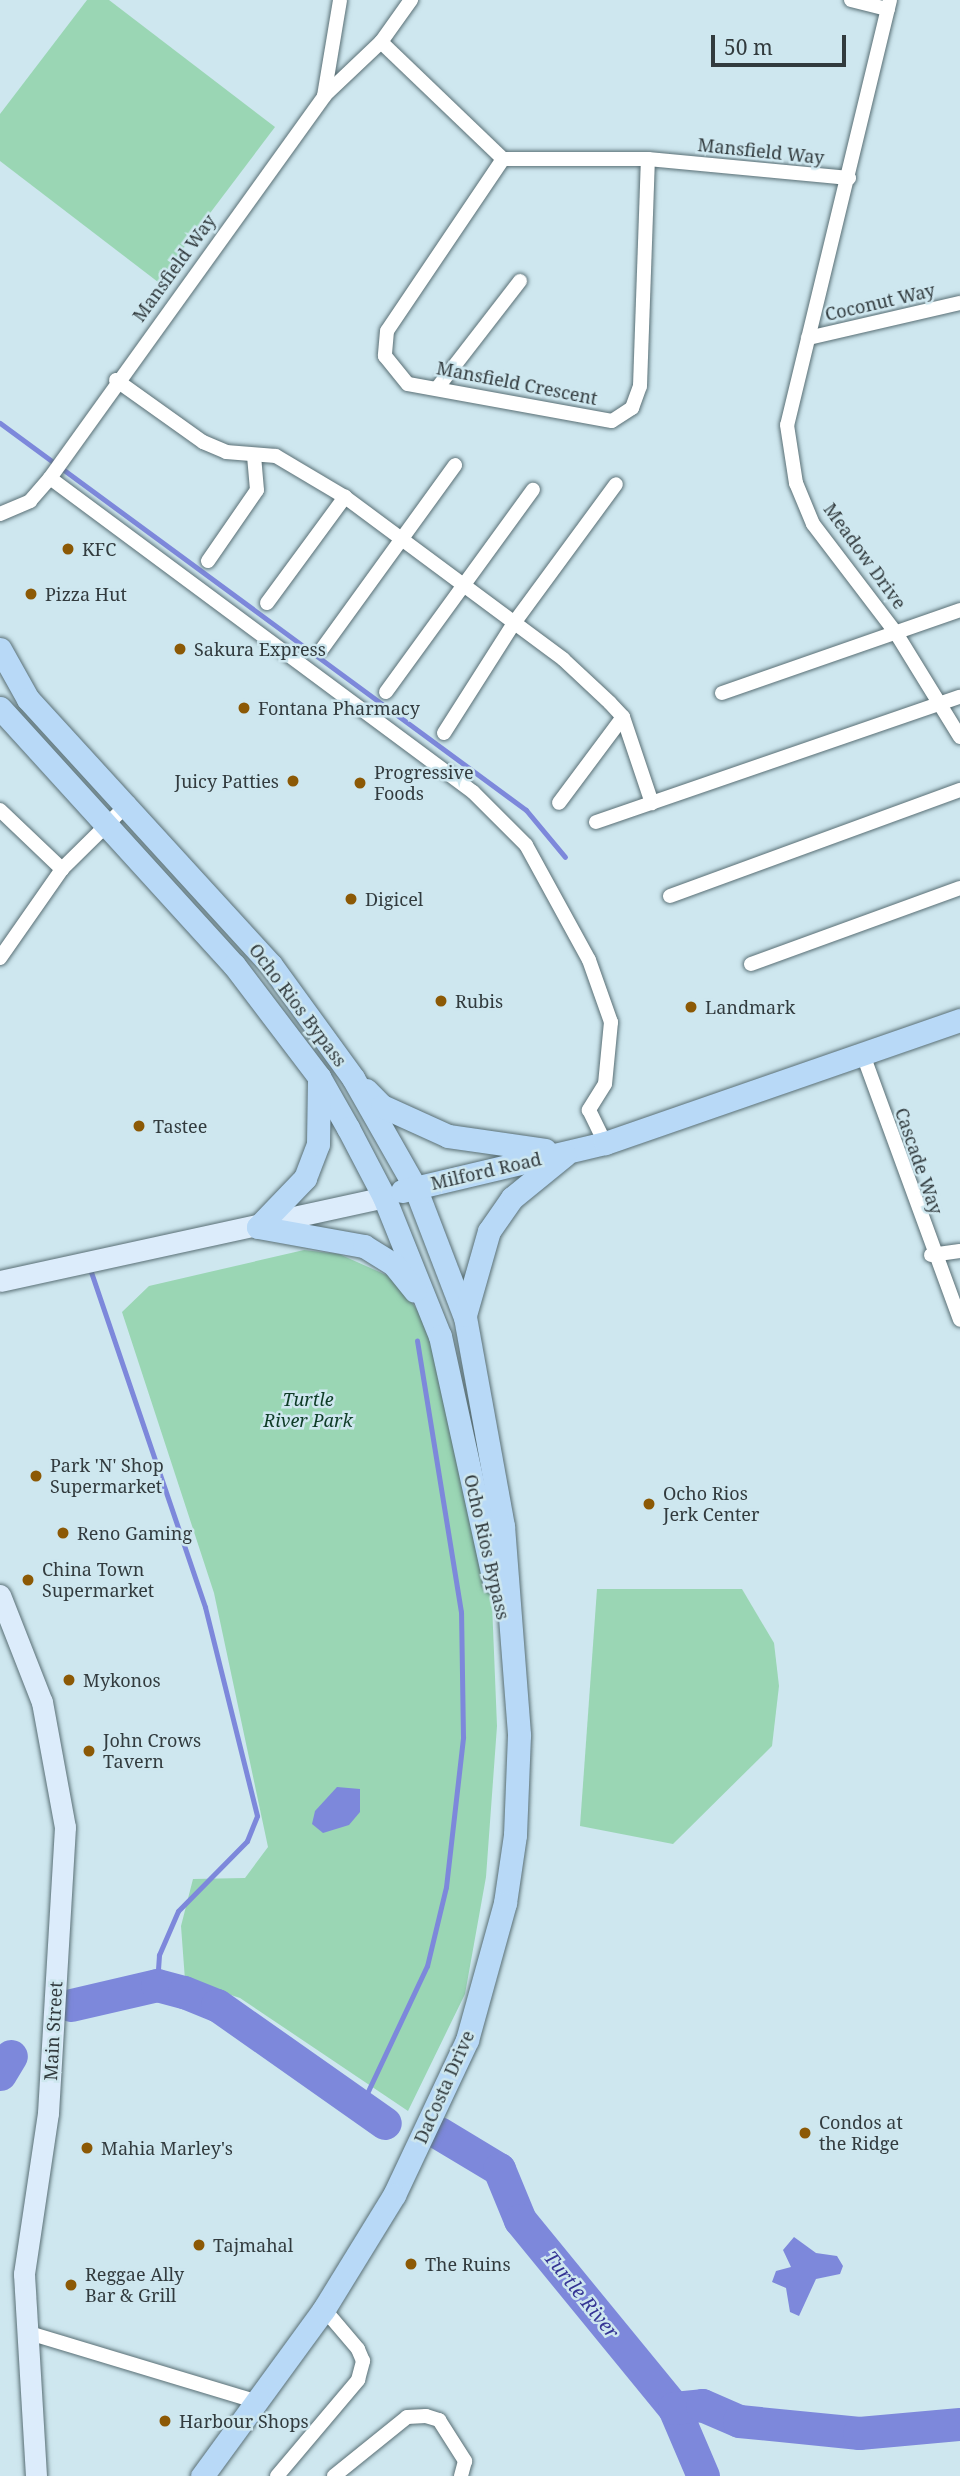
<!DOCTYPE html>
<html>
<head>
<meta charset="utf-8">
<style>
	body { margin:0 }
	#map { position:relative; width:960px; height:2476px; overflow:hidden; background:#cee7ef; font-family:"Noto Serif",serif }
	div>[style] { position:absolute }
	.green>* { inset:0; background:#9ad6b4 }
	.water>* { inset:0; background:#7d88db }
	.stream>* { height:5px; margin:-2.5px; padding:0 2.5px; transform-origin:2.5px; border-radius:2.5px; background:#7d88db }
	.river>* { height:33px; margin:-16.5px; padding:0 16.5px; transform-origin:16.5px; border-radius:16.5px; background:#7d88db }
	.roads { filter:drop-shadow(0 0 2px #596f75) drop-shadow(0 0 2px #596f75) }
	.street>* { height:14px; margin:-7px; padding:0 7px; transform-origin:7px; border-radius:7px; background:#fff }
	.secondary>* { height:21px; margin:-10.5px; padding:0 10.5px; transform-origin:10.5px; border-radius:10.5px; background:#dcecfb }
	.primary>* { height:23px; margin:-11.5px; padding:0 11.5px; transform-origin:11.5px; border-radius:11.5px; background:#b8d9f7 }
	.dots>* { width:19px; height:19px; translate:-50% -50%; box-sizing:border-box; border:4px solid #cee7ef; border-radius:50% }
	span { translate:-50% -50%; white-space:nowrap; text-align:center; line-height:1.15; -webkit-text-stroke:5px #cee7ef; paint-order:stroke }
	.street-label { font-size:18px; color:#323b3e }
	.poi-label { font-size:18px; color:#323b3e }
	.left { translate:0 -50%; text-align:left }
	.right { translate:-100% -50%; text-align:right }
	.park-label { font-size:18px; color:#0e3b26; font-style:italic }
	.water-label { font-size:19px; color:#343494; font-style:italic }
	.scale { position:absolute; left:711px; top:35px; width:135px; height:32px; box-sizing:border-box; border:4px solid #323b3e; border-top:0; padding-left:9px; font-size:21px; line-height:24px; white-space:nowrap; color:#323b3e; -webkit-text-stroke:5px #cee7ef; paint-order:stroke }
</style>
</head>
<body>
<div id="map">
	<div class="green">
		<div style="clip-path:polygon(87px 0,109px 0,275px 127px,158px 282px,0 161px,0 114px)"></div>
		<div style="clip-path:polygon(304px 1250px,339px 1254px,393px 1278px,435px 1333px,491px 1579px,497px 1726px,486px 1877px,465px 1994px,408px 2111px,240px 1998px,185px 1980px,181px 1926px,193px 1879px,245px 1878px,268px 1847px,214px 1593px,122px 1312px,149px 1286px)"></div>
		<div style="clip-path:polygon(597px 1589px,742px 1589px,774px 1643px,779px 1686px,772px 1746px,673px 1844px,580px 1826px)"></div>
	</div>
	<div class="water">
		<div style="clip-path:polygon(337px 1787px,360px 1789px,360px 1812px,349px 1825px,323px 1833px,312px 1824px,315px 1811px)"></div>
		<div style="clip-path:polygon(794px 2237px,816px 2253px,837px 2256px,843px 2266px,840px 2274px,816px 2279px,799px 2316px,790px 2312px,786px 2288px,772px 2282px,776px 2271px,791px 2267px,783px 2250px)"></div>
	</div>
	<div class="stream">
		<div style="left:0;top:423px;width:653px;rotate:36.34deg"></div>
		<div style="left:526px;top:810px;width:61px;rotate:50.3deg"></div>
		<div style="left:90px;top:1269px;width:357px;rotate:71.2deg"></div>
		<div style="left:205px;top:1607px;width:215px;rotate:76deg"></div>
		<div style="left:257px;top:1816px;width:27px;rotate:112deg"></div>
		<div style="left:247px;top:1841px;width:98px;rotate:134.6deg"></div>
		<div style="left:178px;top:1911px;width:48px;rotate:113.4deg"></div>
		<div style="left:159px;top:1955px;width:30px;rotate:94deg"></div>
		<div style="left:361px;top:2106px;width:155px;rotate:-64.8deg"></div>
		<div style="left:427px;top:1966px;width:81px;rotate:-76.5deg"></div>
		<div style="left:446px;top:1887px;width:151px;rotate:-83.5deg"></div>
		<div style="left:463px;top:1737px;width:125px;rotate:-90.9deg"></div>
		<div style="left:461px;top:1612px;width:275px;rotate:-99.2deg"></div>
	</div>
	<div class="river">
		<div style="left:71px;top:2005px;width:88px;rotate:-13.1deg"></div>
		<div style="left:157px;top:1985px;width:28px;rotate:15deg"></div>
		<div style="left:184px;top:1992px;width:35px;rotate:22deg"></div>
		<div style="left:217px;top:2005px;width:205px;rotate:35.1deg"></div>
		<div style="left:0;top:2074px;width:21px;rotate:-59deg"></div>
		<div style="left:439px;top:2133px;width:70px;rotate:31deg"></div>
		<div style="left:499px;top:2169px;width:55px;rotate:67.6deg"></div>
		<div style="left:520px;top:2220px;width:243px;rotate:50.7deg"></div>
		<div style="left:674px;top:2408px;width:74px;rotate:66.9deg"></div>
		<div style="left:674px;top:2408px;width:28px;rotate:-6deg"></div>
		<div style="left:702px;top:2405px;width:40px;rotate:23.4deg"></div>
		<div style="left:739px;top:2421px;width:121px;rotate:5.7deg"></div>
		<div style="left:859px;top:2433px;width:101px;rotate:-5.1deg"></div>
	</div>
	<div class="roads">
		<div class="street">
			<div style="left:851px;top:0;width:38px;rotate:14deg"></div>
			<div style="left:890px;top:0;width:437px;rotate:103.6deg"></div>
			<div style="left:787px;top:425px;width:59px;rotate:81.2deg"></div>
			<div style="left:796px;top:483px;width:44px;rotate:67.5deg"></div>
			<div style="left:813px;top:524px;width:137px;rotate:52.7deg"></div>
			<div style="left:896px;top:633px;width:122px;rotate:58.4deg"></div>
			<div style="left:381px;top:42px;width:169px;rotate:43.8deg"></div>
			<div style="left:503px;top:159px;width:145px"></div>
			<div style="left:648px;top:159px;width:202px;rotate:5.4deg"></div>
			<div style="left:324px;top:96px;width:97px;rotate:-80.5deg"></div>
			<div style="left:503px;top:159px;width:207px;rotate:124deg"></div>
			<div style="left:387px;top:331px;width:25px;rotate:95deg"></div>
			<div style="left:385px;top:356px;width:36px;rotate:51deg"></div>
			<div style="left:408px;top:384px;width:207px;rotate:10.3deg"></div>
			<div style="left:612px;top:421px;width:24px;rotate:-33deg"></div>
			<div style="left:632px;top:408px;width:23px;rotate:-70deg"></div>
			<div style="left:640px;top:386px;width:227px;rotate:-88deg"></div>
			<div style="left:808px;top:338px;width:156px;rotate:-13deg"></div>
			<div style="left:116px;top:380px;width:107px;rotate:35.5deg"></div>
			<div style="left:203px;top:442px;width:25px;rotate:23deg"></div>
			<div style="left:226px;top:452px;width:50px;rotate:4.6deg"></div>
			<div style="left:276px;top:456px;width:80px;rotate:30.7deg"></div>
			<div style="left:345px;top:497px;width:272px;rotate:36.6deg"></div>
			<div style="left:563px;top:659px;width:64px;rotate:43.1deg"></div>
			<div style="left:610px;top:703px;width:19px;rotate:47deg"></div>
			<div style="left:623px;top:717px;width:107px;rotate:126.7deg"></div>
			<div style="left:438px;top:387px;width:134px;rotate:-52.3deg"></div>
			<div style="left:50px;top:478px;width:527px;rotate:36.59deg"></div>
			<div style="left:473px;top:792px;width:75px;rotate:45deg"></div>
			<div style="left:526px;top:845px;width:131px;rotate:61.3deg"></div>
			<div style="left:589px;top:960px;width:66px;rotate:70.5deg"></div>
			<div style="left:611px;top:1022px;width:62px;rotate:95.5deg"></div>
			<div style="left:605px;top:1084px;width:31px;rotate:122deg"></div>
			<div style="left:589px;top:1110px;width:37px;rotate:64deg"></div>
			<div style="left:0;top:514px;width:33px;rotate:-23deg"></div>
			<div style="left:30px;top:501px;width:30px;rotate:-49deg"></div>
			<div style="left:50px;top:478px;width:470px;rotate:-54.3deg"></div>
			<div style="left:324px;top:96px;width:79px;rotate:-43.5deg"></div>
			<div style="left:381px;top:42px;width:52px;rotate:-54.5deg"></div>
			<div style="left:208px;top:561px;width:86px;rotate:-55.4deg"></div>
			<div style="left:257px;top:490px;width:35px;rotate:-95deg"></div>
			<div style="left:267px;top:603px;width:132px;rotate:-53.7deg"></div>
			<div style="left:322px;top:649px;width:227px;rotate:-54.1deg"></div>
			<div style="left:386px;top:692px;width:250px;rotate:-54deg"></div>
			<div style="left:722px;top:693px;width:252px;rotate:-19.2deg"></div>
			<div style="left:623px;top:717px;width:91px;rotate:71.4deg"></div>
			<div style="left:444px;top:733px;width:130px;rotate:-57.5deg"></div>
			<div style="left:514px;top:623px;width:172px;rotate:-53.7deg"></div>
			<div style="left:0;top:810px;width:86px;rotate:43.6deg"></div>
			<div style="left:596px;top:822px;width:385px;rotate:-19deg"></div>
			<div style="left:670px;top:896px;width:309px;rotate:-20.1deg"></div>
			<div style="left:0;top:958px;width:108px;rotate:-55.1deg"></div>
			<div style="left:62px;top:869px;width:94px;rotate:-44.6deg"></div>
			<div style="left:751px;top:964px;width:222px;rotate:-20deg"></div>
			<div style="left:862px;top:1052px;width:285px;rotate:69.9deg"></div>
			<div style="left:931px;top:1255px;width:29px;rotate:-8deg"></div>
			<div style="left:26px;top:2332px;width:238px;rotate:16.8deg"></div>
			<div style="left:277px;top:2476px;width:126px;rotate:-49.8deg"></div>
			<div style="left:358px;top:2380px;width:20px;rotate:-75deg"></div>
			<div style="left:363px;top:2361px;width:13px;rotate:-113deg"></div>
			<div style="left:358px;top:2349px;width:52px;rotate:-130.4deg"></div>
			<div style="left:334px;top:2476px;width:94px;rotate:-38.9deg"></div>
			<div style="left:407px;top:2417px;width:19px;rotate:-3deg"></div>
			<div style="left:426px;top:2416px;width:14px;rotate:17deg"></div>
			<div style="left:439px;top:2420px;width:49px;rotate:57.6deg"></div>
			<div style="left:465px;top:2461px;width:16px;rotate:105deg"></div>
		</div>
		<div class="secondary">
			<div style="left:0;top:1281px;width:393px;rotate:-12.3deg"></div>
			<div style="left:0;top:1595px;width:115px;rotate:68.6deg"></div>
			<div style="left:42px;top:1702px;width:127px;rotate:79.6deg"></div>
			<div style="left:65px;top:1827px;width:287px;rotate:93.4deg"></div>
			<div style="left:48px;top:2113px;width:163px;rotate:98.5deg"></div>
			<div style="left:24px;top:2274px;width:202px;rotate:86.6deg"></div>
		</div>
		<div class="primary">
			<div style="left:0;top:649px;width:57px;rotate:60.8deg"></div>
			<div style="left:28px;top:699px;width:360px;rotate:47.6deg"></div>
			<div style="left:271px;top:965px;width:140px;rotate:54deg"></div>
			<div style="left:353px;top:1078px;width:125px;rotate:60.4deg"></div>
			<div style="left:415px;top:1187px;width:139px;rotate:69deg"></div>
			<div style="left:465px;top:1317px;width:212px;rotate:79.7deg"></div>
			<div style="left:503px;top:1526px;width:210px;rotate:85.6deg"></div>
			<div style="left:519px;top:1735px;width:100px;rotate:92.3deg"></div>
			<div style="left:515px;top:1835px;width:69px;rotate:98.4deg"></div>
			<div style="left:505px;top:1903px;width:142px;rotate:105.5deg"></div>
			<div style="left:467px;top:2040px;width:171px;rotate:115.2deg"></div>
			<div style="left:394px;top:2195px;width:134px;rotate:121.6deg"></div>
			<div style="left:324px;top:2309px;width:207px;rotate:126.1deg"></div>
			<div style="left:0;top:708px;width:348px;rotate:47.7deg"></div>
			<div style="left:234px;top:965px;width:141px;rotate:52.8deg"></div>
			<div style="left:319px;top:1077px;width:59px;rotate:60.4deg"></div>
			<div style="left:348px;top:1128px;width:78px;rotate:62.4deg"></div>
			<div style="left:384px;top:1197px;width:150px;rotate:68.1deg"></div>
			<div style="left:440px;top:1336px;width:252px;rotate:77.6deg"></div>
			<div style="left:366px;top:1090px;width:23px;rotate:45deg"></div>
			<div style="left:382px;top:1106px;width:72px;rotate:24.4deg"></div>
			<div style="left:448px;top:1136px;width:98px;rotate:8.2deg"></div>
			<div style="left:402px;top:1191px;width:209px;rotate:-13.3deg"></div>
			<div style="left:605px;top:1143px;width:376px;rotate:-19.1deg"></div>
			<div style="left:258px;top:1227px;width:108px;rotate:10.2deg"></div>
			<div style="left:364px;top:1246px;width:36px;rotate:32deg"></div>
			<div style="left:394px;top:1265px;width:33px;rotate:51deg"></div>
			<div style="left:258px;top:1227px;width:68px;rotate:-46.2deg"></div>
			<div style="left:305px;top:1178px;width:36px;rotate:-69deg"></div>
			<div style="left:318px;top:1144px;width:67px;rotate:-89.1deg"></div>
			<div style="left:465px;top:1315px;width:87px;rotate:-74.1deg"></div>
			<div style="left:489px;top:1231px;width:40px;rotate:-55.1deg"></div>
			<div style="left:512px;top:1198px;width:68px;rotate:-39.1deg"></div>
		</div>
	</div>
	<div class="dots">
		<div style="left:68px;top:549px;background:#8c5905"></div>
		<div style="left:31px;top:594px;background:#8c5905"></div>
		<div style="left:180px;top:649px;background:#8c5905"></div>
		<div style="left:244px;top:708px;background:#8c5905"></div>
		<div style="left:293px;top:781px;background:#8c5905"></div>
		<div style="left:360px;top:783px;background:#8c5905"></div>
		<div style="left:351px;top:899px;background:#8c5905"></div>
		<div style="left:441px;top:1001px;background:#8c5905"></div>
		<div style="left:691px;top:1007px;background:#8c5905"></div>
		<div style="left:139px;top:1126px;background:#8c5905"></div>
		<div style="left:36px;top:1476px;background:#8c5905"></div>
		<div style="left:649px;top:1504px;background:#8c5905"></div>
		<div style="left:63px;top:1533px;background:#8c5905"></div>
		<div style="left:28px;top:1580px;background:#8c5905"></div>
		<div style="left:69px;top:1680px;background:#8c5905"></div>
		<div style="left:89px;top:1751px;background:#8c5905"></div>
		<div style="left:805px;top:2133px;background:#8c5905"></div>
		<div style="left:87px;top:2148px;background:#8c5905"></div>
		<div style="left:199px;top:2245px;background:#8c5905"></div>
		<div style="left:411px;top:2264px;background:#8c5905"></div>
		<div style="left:71px;top:2285px;background:#8c5905"></div>
		<div style="left:165px;top:2421px;background:#8c5905"></div>
	</div>
	<div class="street-label">
		<span style="left:761px;top:151px;rotate:6deg">Mansfield Way</span>
		<span style="left:174px;top:268px;rotate:-54deg">Mansfield Way</span>
		<span style="left:880px;top:302px;rotate:-13deg">Coconut Way</span>
		<span style="left:517px;top:383px;rotate:11deg">Mansfield Crescent</span>
		<span style="left:865px;top:556px;rotate:54deg">Meadow Drive</span>
		<span style="left:298px;top:1005px;rotate:53deg">Ocho Rios Bypass</span>
		<span style="left:919px;top:1161px;rotate:71deg">Cascade Way</span>
		<span style="left:486px;top:1171px;rotate:-13deg">Milford Road</span>
		<span style="left:487px;top:1547px;rotate:77deg">Ocho Rios Bypass</span>
		<span style="left:53px;top:2031px;rotate:-87deg">Main Street</span>
		<span style="left:444px;top:2087px;rotate:-66deg">DaCosta Drive</span>
	</div>
	<div class="poi-label">
		<span class="left" style="left:82px;top:549px">KFC</span>
		<span class="left" style="left:45px;top:594px">Pizza Hut</span>
		<span class="left" style="left:194px;top:649px">Sakura Express</span>
		<span class="left" style="left:258px;top:708px">Fontana Pharmacy</span>
		<span class="left" style="left:374px;top:783px">Progressive<br>Foods</span>
		<span class="right" style="left:279px;top:781px">Juicy Patties</span>
		<span class="left" style="left:365px;top:899px">Digicel</span>
		<span class="left" style="left:455px;top:1001px">Rubis</span>
		<span class="left" style="left:705px;top:1007px">Landmark</span>
		<span class="left" style="left:153px;top:1126px">Tastee</span>
		<span class="left" style="left:50px;top:1476px">Park 'N' Shop<br>Supermarket</span>
		<span class="left" style="left:663px;top:1504px">Ocho Rios<br>Jerk Center</span>
		<span class="left" style="left:77px;top:1533px">Reno Gaming</span>
		<span class="left" style="left:42px;top:1580px">China Town<br>Supermarket</span>
		<span class="left" style="left:83px;top:1680px">Mykonos</span>
		<span class="left" style="left:103px;top:1751px">John Crows<br>Tavern</span>
		<span class="left" style="left:819px;top:2133px">Condos at<br>the Ridge</span>
		<span class="left" style="left:101px;top:2148px">Mahia Marley's</span>
		<span class="left" style="left:213px;top:2245px">Tajmahal</span>
		<span class="left" style="left:425px;top:2264px">The Ruins</span>
		<span class="left" style="left:85px;top:2285px">Reggae Ally<br>Bar &amp; Grill</span>
		<span class="left" style="left:179px;top:2421px">Harbour Shops</span>
	</div>
	<div class="park-label">
		<span style="left:308px;top:1410px">Turtle<br>River Park</span>
	</div>
	<div class="water-label">
		<span style="left:581px;top:2295px;rotate:51deg">Turtle River</span>
	</div>
	<div class="scale">50 m</div>
</div>
</body>
</html>
